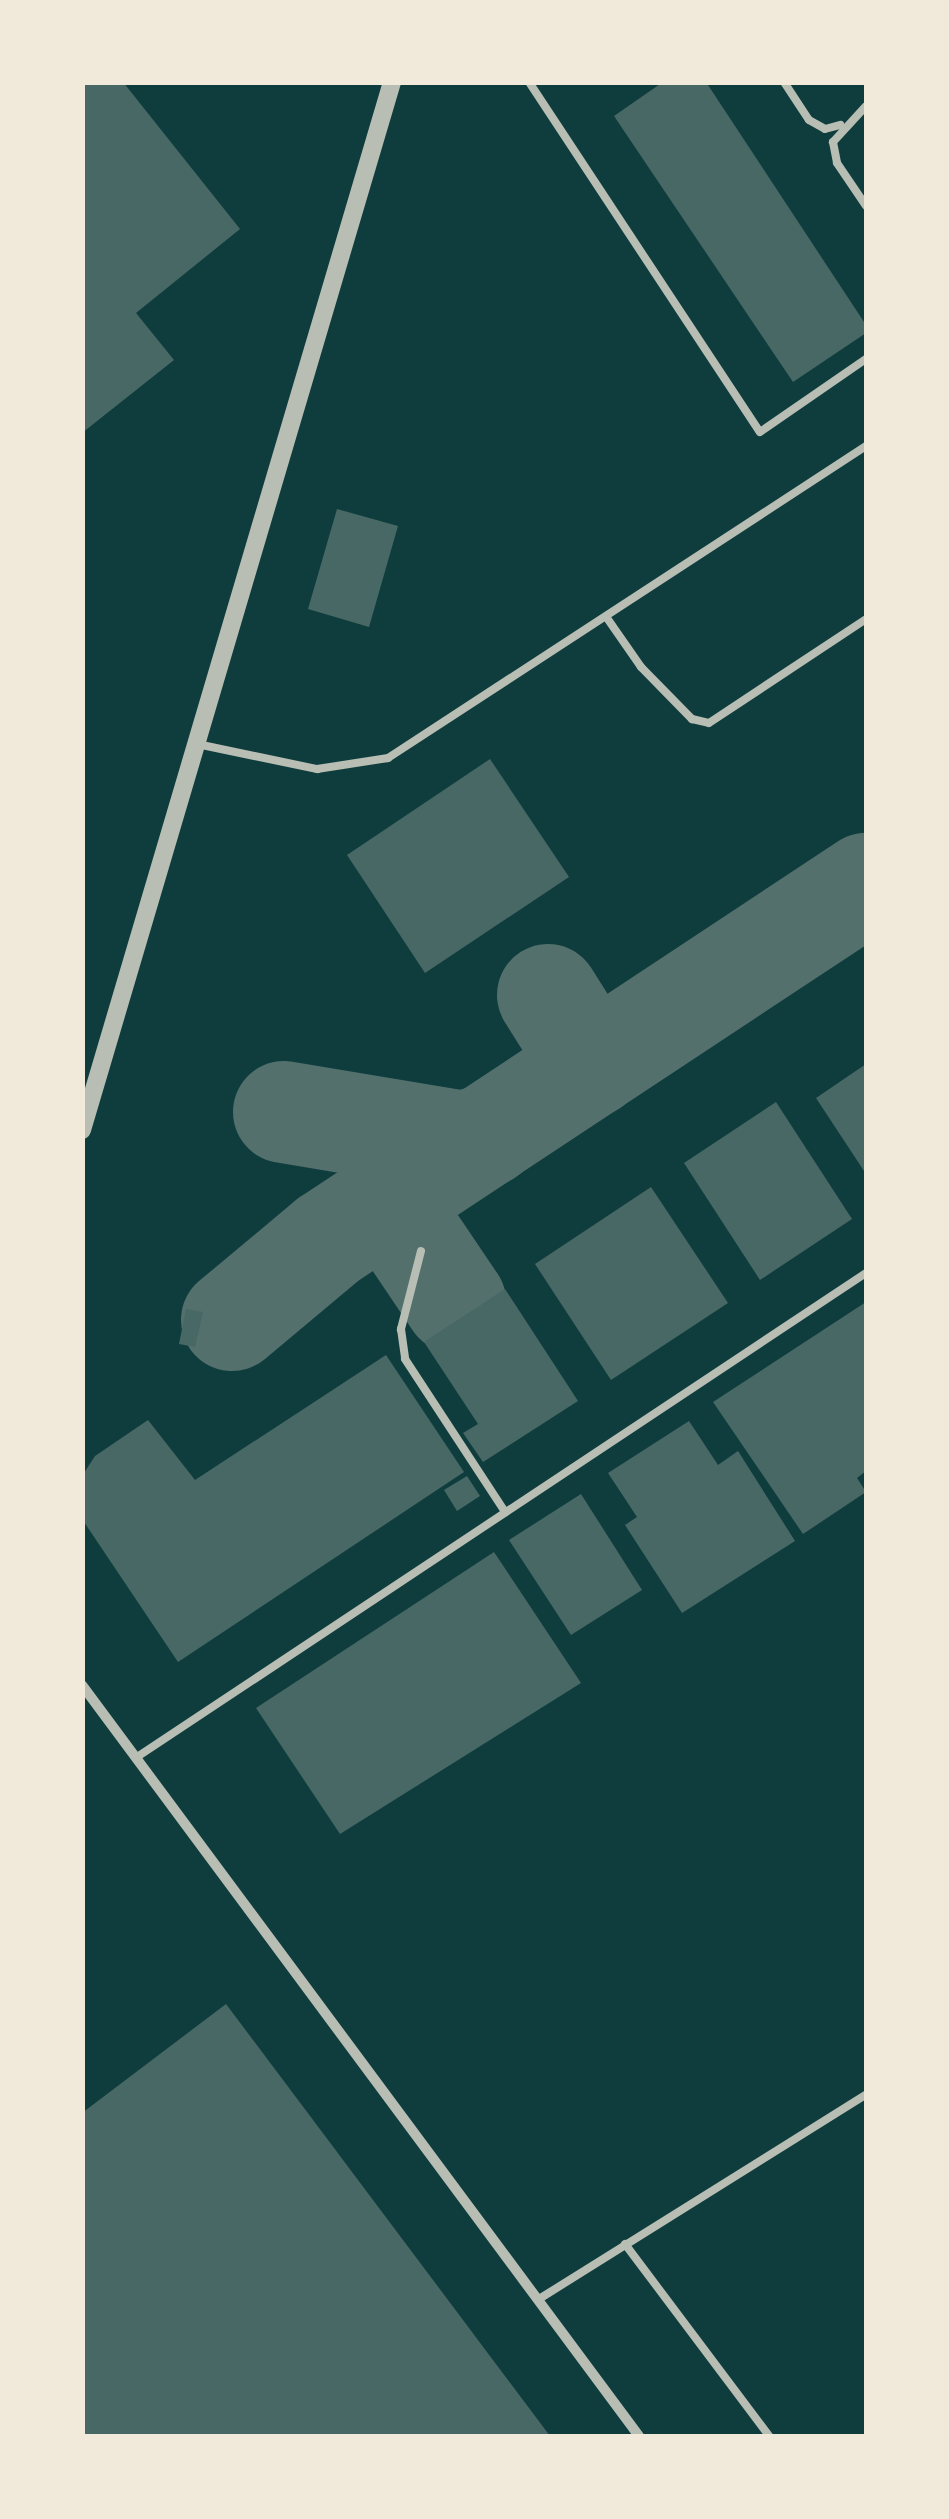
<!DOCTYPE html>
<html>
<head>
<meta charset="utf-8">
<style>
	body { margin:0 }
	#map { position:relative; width:949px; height:2519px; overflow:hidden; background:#0f3d3e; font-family:"Exo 2",sans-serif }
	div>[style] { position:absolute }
	.taxiway>* { height:102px; margin:-51px; padding:0 51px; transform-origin:51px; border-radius:51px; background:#53706d }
	.building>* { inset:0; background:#486865 }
	.service>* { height:8px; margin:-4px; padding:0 4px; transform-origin:4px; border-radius:4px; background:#b8beb3 }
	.minor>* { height:10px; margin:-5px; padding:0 5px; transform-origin:5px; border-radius:5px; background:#b8beb3 }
	.tertiary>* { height:18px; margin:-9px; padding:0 9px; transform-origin:9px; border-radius:9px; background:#b8beb3 }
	span { translate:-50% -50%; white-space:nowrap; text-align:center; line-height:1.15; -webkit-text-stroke:10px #f1e9da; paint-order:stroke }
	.frame { position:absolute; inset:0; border:85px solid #f1e9da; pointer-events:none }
</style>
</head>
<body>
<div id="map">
	<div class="taxiway">
		<div style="left:548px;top:995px;width:83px;rotate:57.8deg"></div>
		<div style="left:284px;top:1112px;width:181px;rotate:9.5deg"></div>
		<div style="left:463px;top:1142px;width:25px;rotate:-16deg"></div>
		<div style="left:387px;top:1201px;width:122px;rotate:56deg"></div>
		<div style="left:232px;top:1320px;width:126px;rotate:-39.9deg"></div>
		<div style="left:329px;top:1239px;width:644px;rotate:-33.47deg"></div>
	</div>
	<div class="building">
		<div style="clip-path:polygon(82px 82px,123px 82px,240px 229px,136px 313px,174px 360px,82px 433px)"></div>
		<div style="clip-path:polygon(663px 82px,706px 82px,866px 325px,866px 333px,793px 382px,614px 116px)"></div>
		<div style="clip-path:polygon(337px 509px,398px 526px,369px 627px,308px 609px)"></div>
		<div style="clip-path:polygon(490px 759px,569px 877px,425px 973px,347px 855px)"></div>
		<div style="clip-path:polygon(866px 1064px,866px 1174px,816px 1098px)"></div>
		<div style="clip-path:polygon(776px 1102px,852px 1219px,760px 1280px,684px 1163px)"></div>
		<div style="clip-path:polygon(651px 1187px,728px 1303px,611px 1380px,535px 1264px)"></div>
		<div style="clip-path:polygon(505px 1289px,578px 1401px,483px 1462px,463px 1433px,478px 1424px,424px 1342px)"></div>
		<div style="clip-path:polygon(866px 1302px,866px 1471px,857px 1478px,866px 1492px,803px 1534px,713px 1402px)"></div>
		<div style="clip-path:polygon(186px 1309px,203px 1312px,195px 1347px,179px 1344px)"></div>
		<div style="clip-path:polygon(386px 1355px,464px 1472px,178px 1662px,82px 1519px,82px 1476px,95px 1456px,148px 1420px,195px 1480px)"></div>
		<div style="clip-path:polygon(689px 1421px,718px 1465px,738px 1451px,795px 1541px,682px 1613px,625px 1525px,637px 1517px,608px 1473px)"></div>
		<div style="clip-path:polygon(467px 1476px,480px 1496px,457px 1511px,444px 1490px)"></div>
		<div style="clip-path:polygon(581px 1494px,642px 1590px,571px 1635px,509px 1540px)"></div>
		<div style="clip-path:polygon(494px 1552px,581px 1683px,340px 1834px,256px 1708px)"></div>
		<div style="clip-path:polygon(226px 2004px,550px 2436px,82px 2436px,82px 2113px)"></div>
	</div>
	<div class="service">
		<div style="left:529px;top:82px;width:419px;rotate:56.6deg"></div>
		<div style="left:760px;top:432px;width:129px;rotate:-34.6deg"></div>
		<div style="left:784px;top:82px;width:45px;rotate:56.7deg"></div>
		<div style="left:809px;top:120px;width:18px;rotate:29deg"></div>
		<div style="left:825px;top:129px;width:16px;rotate:-15deg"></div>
		<div style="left:866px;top:106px;width:49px;rotate:132.5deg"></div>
		<div style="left:833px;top:142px;width:21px;rotate:79deg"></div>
		<div style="left:837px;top:163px;width:52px;rotate:56deg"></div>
		<div style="left:607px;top:618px;width:60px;rotate:55.2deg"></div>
		<div style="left:641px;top:667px;width:73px;rotate:45.6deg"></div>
		<div style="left:692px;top:719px;width:17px;rotate:13deg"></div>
		<div style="left:709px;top:723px;width:188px;rotate:-33.5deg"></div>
		<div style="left:197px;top:744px;width:123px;rotate:11.8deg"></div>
		<div style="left:317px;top:769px;width:72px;rotate:-8.8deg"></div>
		<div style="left:388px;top:758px;width:571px;rotate:-33.13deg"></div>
		<div style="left:421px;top:1251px;width:81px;rotate:104.4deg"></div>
		<div style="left:401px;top:1329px;width:30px;rotate:82deg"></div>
		<div style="left:405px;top:1359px;width:183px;rotate:56.8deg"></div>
		<div style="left:137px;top:1757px;width:875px;rotate:-33.58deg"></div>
		<div style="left:625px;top:2244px;width:240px;rotate:53.1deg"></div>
		<div style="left:539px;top:2299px;width:385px;rotate:-32deg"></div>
	</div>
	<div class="minor">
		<div style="left:82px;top:1685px;width:935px;rotate:53.44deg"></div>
	</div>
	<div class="tertiary">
		<div style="left:82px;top:1130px;width:1093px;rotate:-73.52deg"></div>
	</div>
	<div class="frame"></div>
</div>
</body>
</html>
